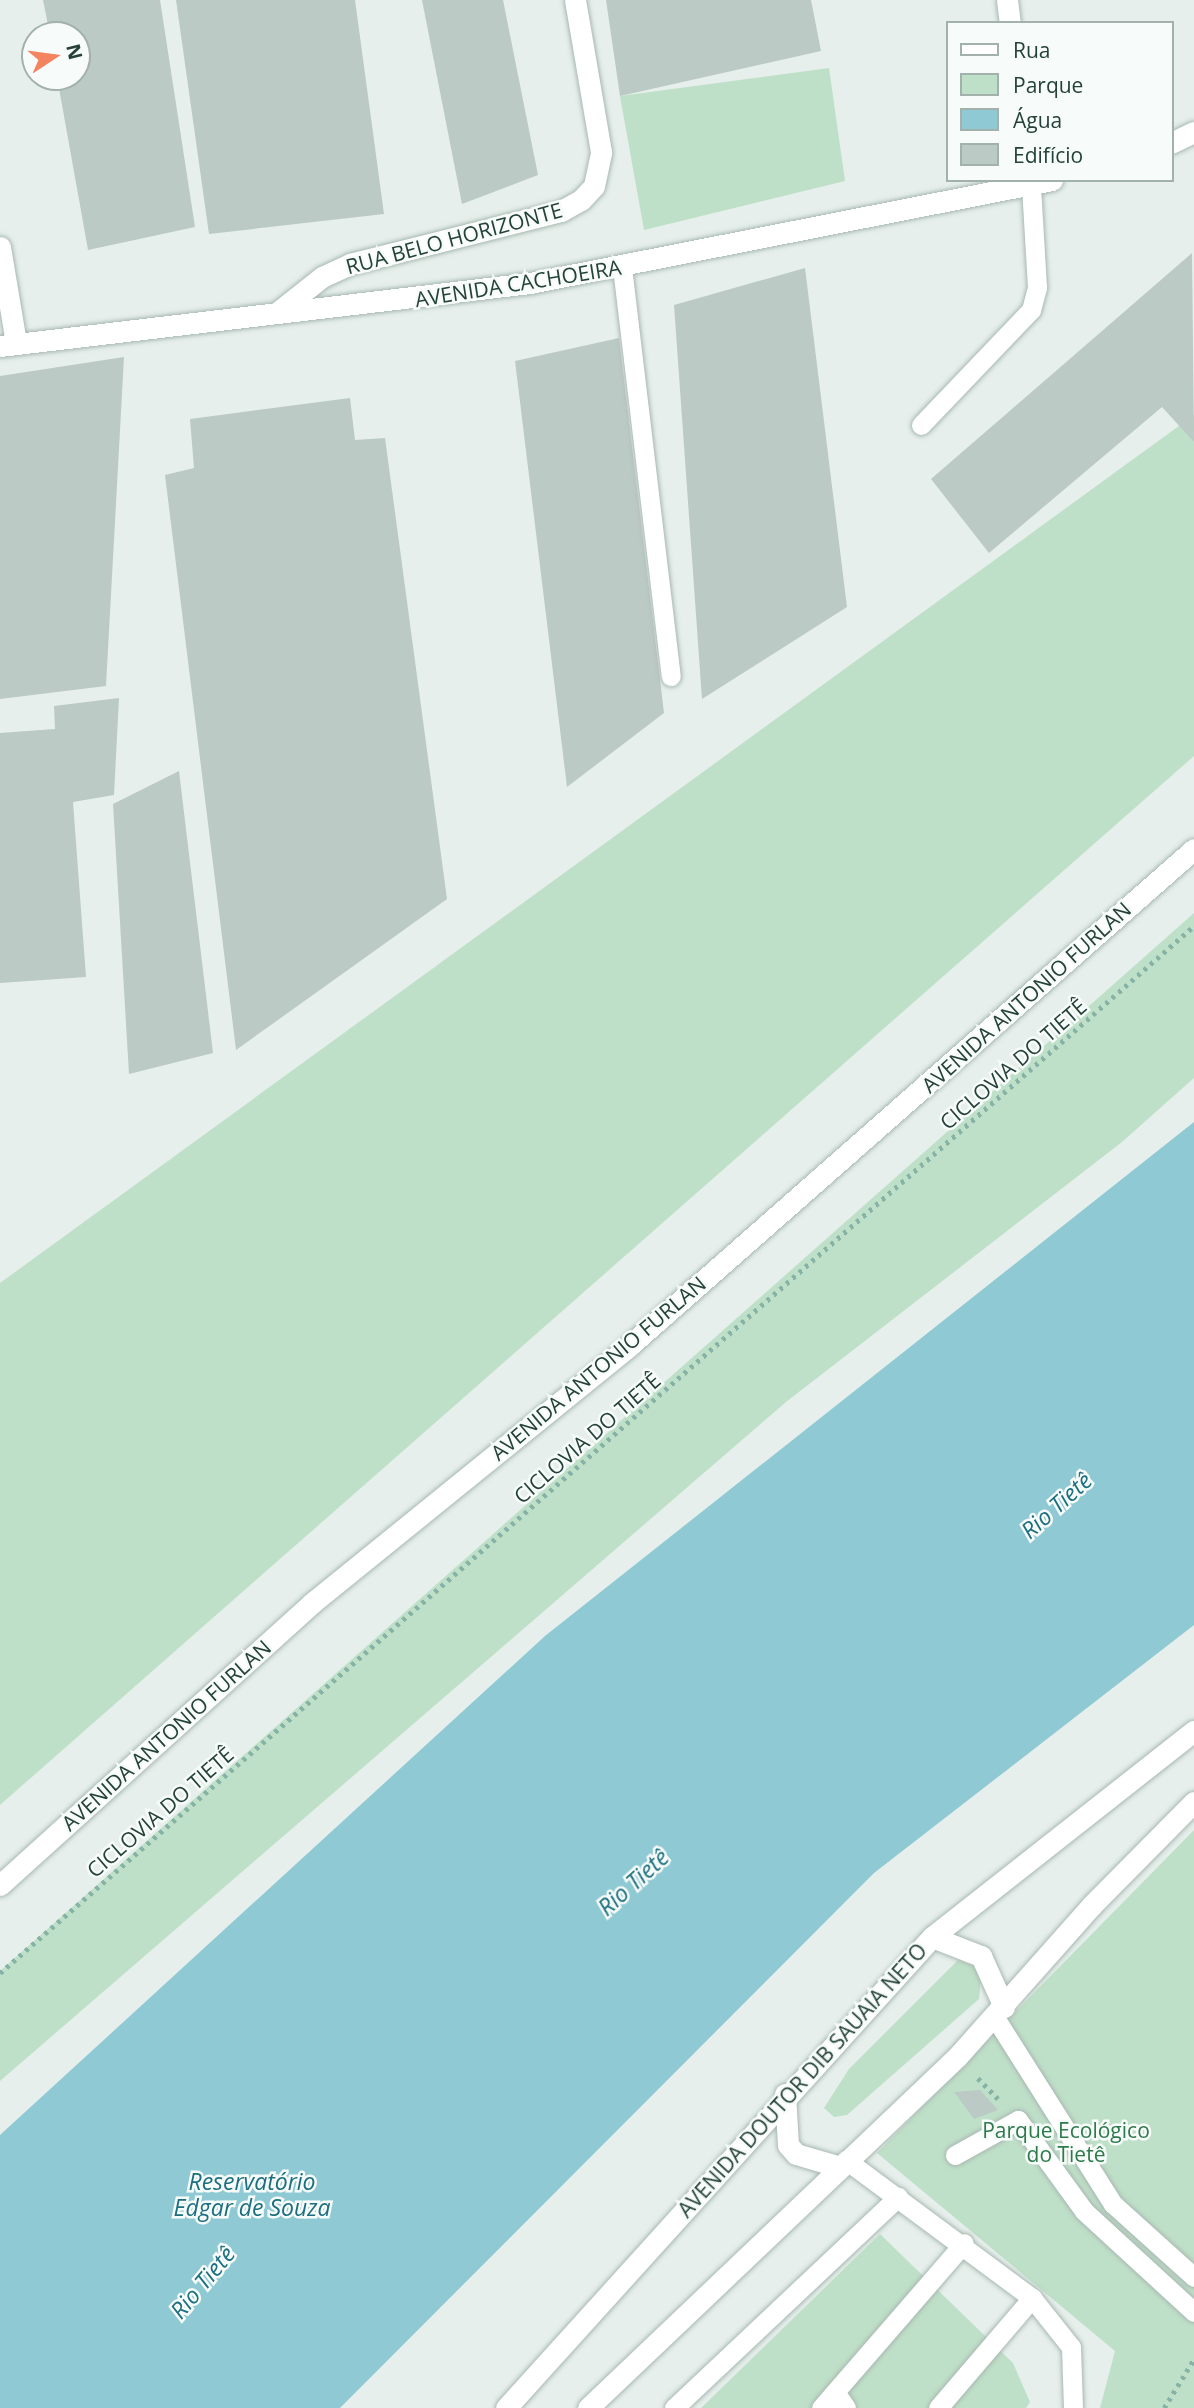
<!DOCTYPE html>
<html>
<head>
<meta charset="utf-8">
<style>
	body { margin:0 }
	#map { position:relative; width:1194px; height:2408px; overflow:hidden; background:#e6efeb; font-family:"Open Sans",sans-serif }
	div>[style] { position:absolute }
	.green>* { inset:0; background:#bfe0c8 }
	.water>* { inset:0; background:#8ec9d4 }
	.building>* { inset:0; background:#bbcac4 }
	.path>* { height:4.5px; margin-top:-2.25px; transform-origin:0; background:repeating-linear-gradient(90deg,#86b3a5 0 3.5px,transparent 0 8.5px) }
	.roads { filter:drop-shadow(0 0 2px #a8b8b2) drop-shadow(0 0 2px #a8b8b2) }
	.service>* { height:19px; margin:-9.5px; padding:0 9.5px; transform-origin:9.5px; border-radius:9.5px; background:#fff }
	.minor>* { height:21px; margin:-10.5px; padding:0 10.5px; transform-origin:10.5px; border-radius:10.5px; background:#fff }
	.secondary>* { height:21px; margin:-10.5px; padding:0 10.5px; transform-origin:10.5px; border-radius:10.5px; background:#fff }
	span { translate:-50% -50%; white-space:nowrap; text-align:center; line-height:1.15; -webkit-text-stroke:5px #f7fbf9; paint-order:stroke }
	.street-label { font-size:21px; color:#24423a }
	.park-label { font-size:21px; color:#2d7a4b }
	.water-label { font-size:23px; color:#1c6f80; font-style:italic }
	.legend { position:absolute; left:946px; top:21px; width:228px; height:161px; box-sizing:border-box; background:#f7fbf9; border:2px solid #a3b1ad; margin:0; padding:9px 12px; list-style:none; font-size:21px; color:#24423a }
	.legend li { display:flex; align-items:center; gap:14px; height:35px }
	.legend b { width:35px; border:2px solid #a3b1ad }
	.north { position:absolute; left:21px; top:21px; width:70px; height:70px; box-sizing:border-box; background:#f7fbf9; border:2px solid #a3b1ad; border-radius:50%; rotate:77deg; font-size:19px; font-weight:700; line-height:28px; text-align:center; color:#24423a }
	.north::after { content:''; display:block; margin:auto; width:24px; height:32px; background:#f4845f; clip-path:polygon(50% 0,100% 100%,50% 72%,0 100%) }
</style>
</head>
<body>
<div id="map">
	<div class="green">
		<div style="clip-path:polygon(829px 68px,845px 181px,644px 230px,620px 96px)"></div>
		<div style="clip-path:polygon(1194px 415px,1194px 756px,0 1805px,0 1283px)"></div>
		<div style="clip-path:polygon(1194px 913px,1194px 1078px,1122px 1142px,786px 1402px,0 2081px,0 1971px)"></div>
		<div style="clip-path:polygon(1194px 1830px,1194px 2408px,1100px 2408px,1115px 2351px,877px 2153px)"></div>
		<div style="clip-path:polygon(958px 1960px,982px 1969px,979px 1999px,847px 2115px,834px 2117px,824px 2108px,849px 2069px)"></div>
		<div style="clip-path:polygon(880px 2234px,1013px 2363px,1030px 2402px,1026px 2408px,701px 2408px)"></div>
	</div>
	<div class="water">
		<div style="clip-path:polygon(1194px 1122px,1194px 1625px,874px 1873px,340px 2408px,0 2408px,0 2135px,545px 1636px)"></div>
	</div>
	<div class="building">
		<div style="clip-path:polygon(43px 0,160px 0,195px 227px,88px 250px,57px 77px,77px 77px,77px 35px,50px 35px)"></div>
		<div style="clip-path:polygon(176px 0,355px 0,384px 214px,209px 234px)"></div>
		<div style="clip-path:polygon(422px 0,503px 0,538px 175px,462px 204px)"></div>
		<div style="clip-path:polygon(606px 0,811px 0,821px 51px,620px 96px)"></div>
		<div style="clip-path:polygon(1192px 253px,1194px 442px,1162px 407px,989px 553px,931px 479px)"></div>
		<div style="clip-path:polygon(805px 268px,847px 607px,702px 699px,674px 305px)"></div>
		<div style="clip-path:polygon(619px 338px,664px 713px,567px 787px,515px 361px)"></div>
		<div style="clip-path:polygon(124px 357px,106px 686px,0 699px,0 376px)"></div>
		<div style="clip-path:polygon(350px 398px,355px 440px,385px 438px,447px 899px,236px 1050px,165px 475px,194px 468px,190px 419px)"></div>
		<div style="clip-path:polygon(119px 698px,114px 795px,73px 802px,86px 977px,0 983px,0 733px,55px 729px,54px 706px)"></div>
		<div style="clip-path:polygon(179px 771px,213px 1053px,129px 1074px,113px 804px)"></div>
		<div style="clip-path:polygon(980px 2090px,998px 2110px,974px 2119px,954px 2092px)"></div>
	</div>
	<div class="path">
		<div style="left:0;top:1973px;width:1588px;rotate:-41.25deg"></div>
		<div style="left:978px;top:2078px;width:29px;rotate:46deg"></div>
		<div style="left:1164px;top:2408px;width:57px;rotate:-58.5deg"></div>
	</div>
	<div class="roads">
		<div class="service">
			<div style="left:622px;top:267px;width:412px;rotate:83.2deg"></div>
			<div style="left:921px;top:425px;width:159px;rotate:-46.3deg"></div>
			<div style="left:1031px;top:310px;width:24px;rotate:-75deg"></div>
			<div style="left:1037px;top:287px;width:102px;rotate:-93.4deg"></div>
			<div style="left:994px;top:2016px;width:222px;rotate:57.7deg"></div>
			<div style="left:1113px;top:2204px;width:109px;rotate:42deg"></div>
			<div style="left:955px;top:2155px;width:72px;rotate:-29.1deg"></div>
			<div style="left:1018px;top:2120px;width:112px;rotate:54deg"></div>
			<div style="left:1084px;top:2211px;width:149px;rotate:42.6deg"></div>
			<div style="left:846px;top:2160px;width:232px;rotate:36.6deg"></div>
			<div style="left:1032px;top:2298px;width:63px;rotate:51.5deg"></div>
			<div style="left:1071px;top:2347px;width:61px;rotate:88.1deg"></div>
			<div style="left:835px;top:2392px;width:19px;rotate:55deg"></div>
			<div style="left:674px;top:2408px;width:308px;rotate:-43.3deg"></div>
			<div style="left:821px;top:2408px;width:218px;rotate:-49.1deg"></div>
			<div style="left:938px;top:2408px;width:145px;rotate:-49.5deg"></div>
		</div>
		<div class="minor">
			<div style="left:1007px;top:0;width:23px;rotate:83deg"></div>
			<div style="left:1171px;top:143px;width:25px;rotate:-26deg"></div>
			<div style="left:0;top:247px;width:97px;rotate:80.5deg"></div>
			<div style="left:278px;top:312px;width:56px;rotate:-38.5deg"></div>
			<div style="left:322px;top:277px;width:31px;rotate:-25deg"></div>
			<div style="left:350px;top:264px;width:218px;rotate:-14.1deg"></div>
			<div style="left:561px;top:211px;width:23px;rotate:-29deg"></div>
			<div style="left:581px;top:200px;width:19px;rotate:-47deg"></div>
			<div style="left:594px;top:186px;width:35px;rotate:-78deg"></div>
			<div style="left:601px;top:152px;width:154px;rotate:-99.7deg"></div>
			<div style="left:0;top:346px;width:534px;rotate:-6.78deg"></div>
			<div style="left:530px;top:283px;width:532px;rotate:-11.16deg"></div>
		</div>
		<div class="secondary">
			<div style="left:0;top:1885px;width:421px;rotate:-42.1deg"></div>
			<div style="left:312px;top:1603px;width:408px;rotate:-39deg"></div>
			<div style="left:629px;top:1346px;width:752px;rotate:-41.34deg"></div>
			<div style="left:932px;top:1937px;width:53px;rotate:21.2deg"></div>
			<div style="left:981px;top:1956px;width:56px;rotate:65.7deg"></div>
			<div style="left:785px;top:2094px;width:51px;rotate:86.6deg"></div>
			<div style="left:788px;top:2145px;width:12px;rotate:48deg"></div>
			<div style="left:796px;top:2154px;width:43px;rotate:16.3deg"></div>
			<div style="left:506px;top:2408px;width:635px;rotate:-47.87deg"></div>
			<div style="left:932px;top:1937px;width:333px;rotate:-38.2deg"></div>
			<div style="left:588px;top:2408px;width:509px;rotate:-43.57deg"></div>
			<div style="left:957px;top:2057px;width:203px;rotate:-48.4deg"></div>
			<div style="left:1092px;top:1905px;width:145px;rotate:-45.3deg"></div>
		</div>
	</div>
	<div class="street-label">
		<span style="left:454px;top:238px;rotate:-15deg">RUA BELO HORIZONTE</span>
		<span style="left:518px;top:283px;rotate:-9deg">AVENIDA CACHOEIRA</span>
		<span style="left:1026px;top:997px;rotate:-42deg">AVENIDA ANTONIO FURLAN</span>
		<span style="left:1013px;top:1064px;rotate:-41deg">CICLOVIA DO TIETÊ</span>
		<span style="left:598px;top:1368px;rotate:-40deg">AVENIDA ANTONIO FURLAN</span>
		<span style="left:587px;top:1438px;rotate:-41deg">CICLOVIA DO TIETÊ</span>
		<span style="left:166px;top:1735px;rotate:-42deg">AVENIDA ANTONIO FURLAN</span>
		<span style="left:160px;top:1812px;rotate:-41deg">CICLOVIA DO TIETÊ</span>
		<span style="left:802px;top:2080px;rotate:-48deg">AVENIDA DOUTOR DIB SAUAIA NETO</span>
	</div>
	<div class="park-label">
		<span style="left:1066px;top:2142px">Parque Ecológico<br>do Tietê</span>
	</div>
	<div class="water-label">
		<span style="left:1056px;top:1505px;rotate:-42deg">Rio Tietê</span>
		<span style="left:633px;top:1882px;rotate:-42deg">Rio Tietê</span>
		<span style="left:252px;top:2194px">Reservatório<br>Edgar de Souza</span>
		<span style="left:202px;top:2282px;rotate:-50deg">Rio Tietê</span>
	</div>
	<ul class="legend">
	<li><b style="height:9px;background:#fff"></b>Rua</li>
	<li><b style="height:19px;background:#bfe0c8"></b>Parque</li>
	<li><b style="height:19px;background:#8ec9d4"></b>Água</li>
	<li><b style="height:19px;background:#bbcac4"></b>Edifício</li>
	</ul>
	<div class="north">N</div>
</div>
</body>
</html>
